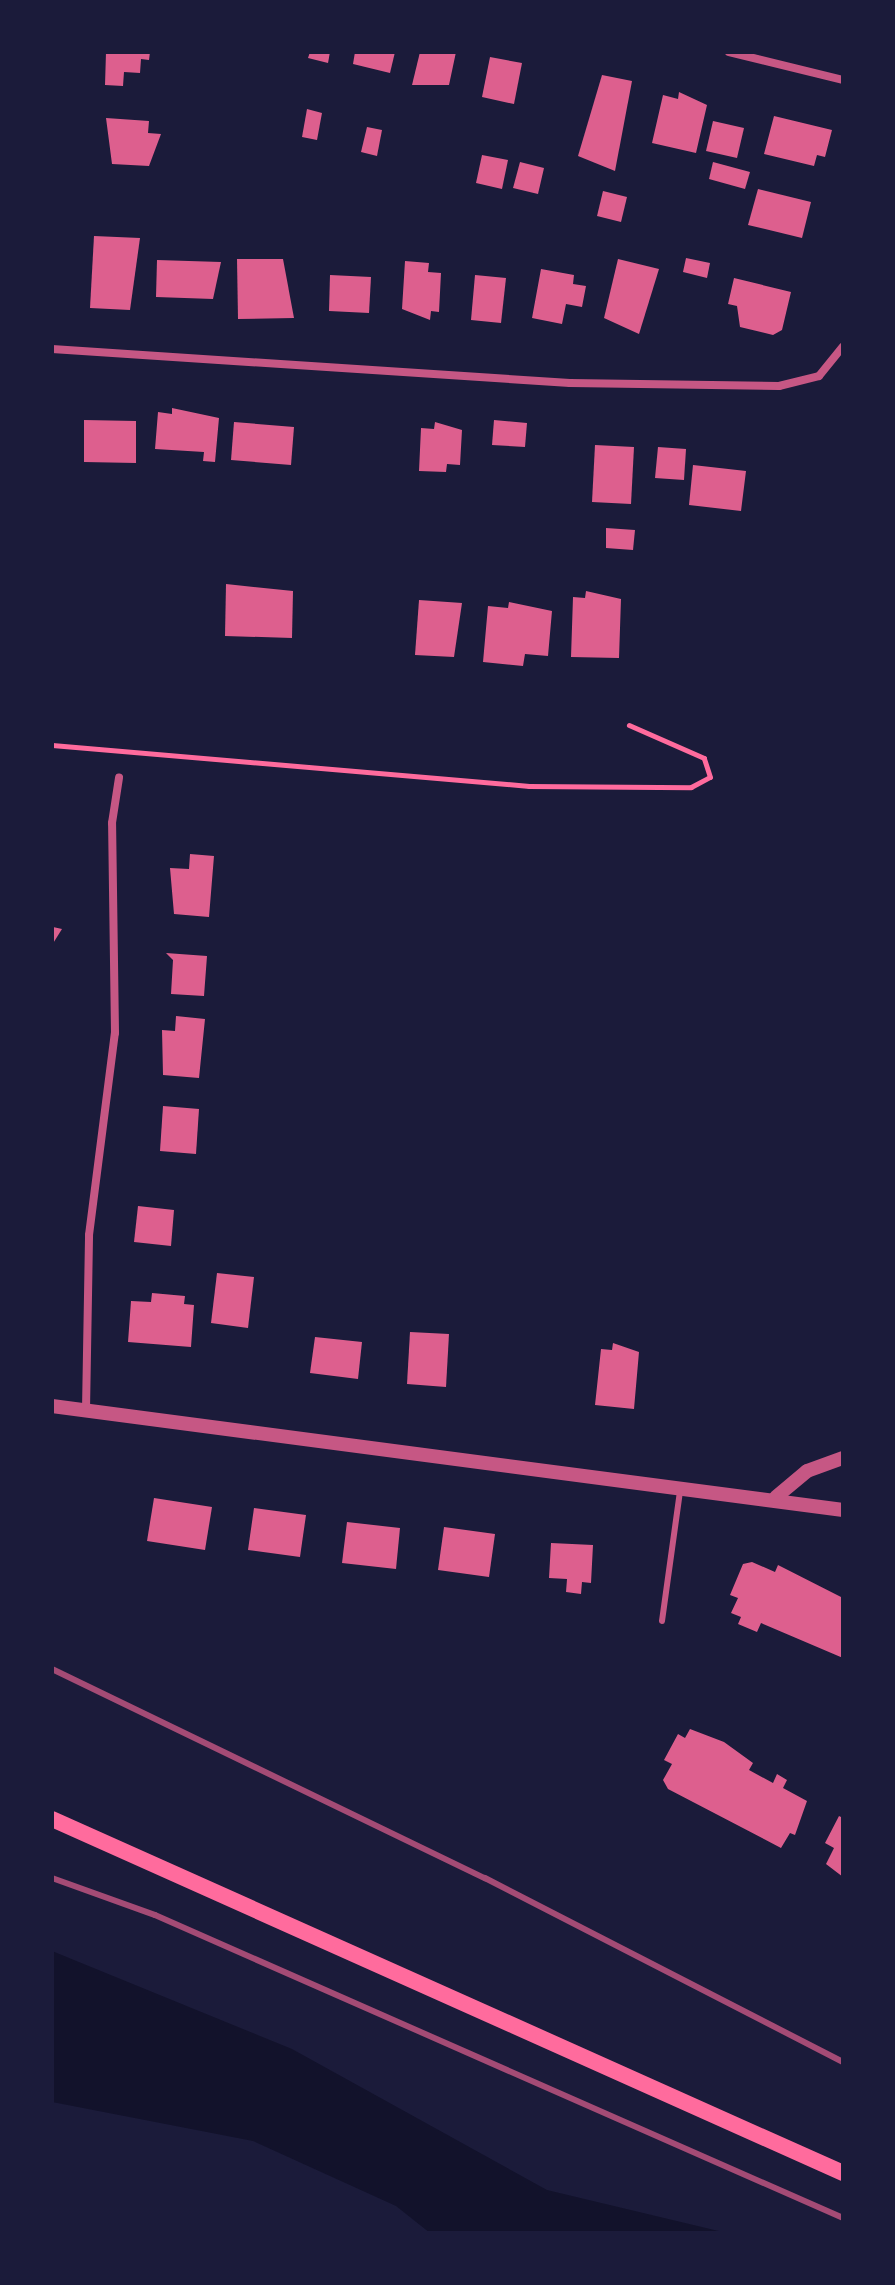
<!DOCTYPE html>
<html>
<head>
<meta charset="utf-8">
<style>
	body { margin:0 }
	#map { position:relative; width:895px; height:2285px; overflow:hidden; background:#1b1b3a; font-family:"Golos Text",sans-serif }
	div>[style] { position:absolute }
	.water>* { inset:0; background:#12122b }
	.building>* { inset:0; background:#dd5f8e }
	.path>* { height:5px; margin:-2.5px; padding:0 2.5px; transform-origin:2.5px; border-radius:2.5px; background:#ff6b9d }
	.service>* { height:6px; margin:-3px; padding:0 3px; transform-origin:3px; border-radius:3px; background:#c65784 }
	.minor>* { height:8px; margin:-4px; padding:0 4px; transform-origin:4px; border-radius:4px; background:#c65784 }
	.tertiary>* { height:14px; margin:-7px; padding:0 7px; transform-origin:7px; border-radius:7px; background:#c65784 }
	.secondary>* { height:16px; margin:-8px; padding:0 8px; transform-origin:8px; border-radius:8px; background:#ff6b9d }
	.rail>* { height:6px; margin:-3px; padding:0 3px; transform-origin:3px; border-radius:3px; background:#a44b75 }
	span { translate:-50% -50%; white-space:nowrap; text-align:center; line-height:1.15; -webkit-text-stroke:8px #1b1b3a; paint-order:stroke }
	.frame { position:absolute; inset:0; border:54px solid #1b1b3a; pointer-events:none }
</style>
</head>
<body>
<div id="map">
	<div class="water">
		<div style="clip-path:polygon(52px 1951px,292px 2049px,547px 2190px,727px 2233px,430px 2233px,396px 2206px,253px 2141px,52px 2102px)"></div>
	</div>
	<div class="building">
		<div style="clip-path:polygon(106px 52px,150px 52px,149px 60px,141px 59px,140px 73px,124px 72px,123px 86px,105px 85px)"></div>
		<div style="clip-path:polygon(310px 52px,330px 52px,328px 63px,308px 58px)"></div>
		<div style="clip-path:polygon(355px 52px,395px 52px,390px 73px,353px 64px)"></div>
		<div style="clip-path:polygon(420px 52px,456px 52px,449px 85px,412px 85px)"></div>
		<div style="clip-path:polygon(490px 57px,522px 63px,514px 104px,482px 97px)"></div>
		<div style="clip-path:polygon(602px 75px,632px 81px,615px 171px,578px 156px)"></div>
		<div style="clip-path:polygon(679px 92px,707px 105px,696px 153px,652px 143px,663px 95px,678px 99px)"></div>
		<div style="clip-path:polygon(307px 109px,322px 113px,317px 140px,302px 137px)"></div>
		<div style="clip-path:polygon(774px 116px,832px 130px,825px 157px,817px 155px,814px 166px,764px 154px)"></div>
		<div style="clip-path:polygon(106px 118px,149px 121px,148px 133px,161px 134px,149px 166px,112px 164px)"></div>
		<div style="clip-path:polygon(713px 121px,744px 128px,737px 158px,706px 151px)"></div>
		<div style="clip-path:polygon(367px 127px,382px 130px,377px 156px,361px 152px)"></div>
		<div style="clip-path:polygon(482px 155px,508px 160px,502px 189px,476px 183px)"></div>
		<div style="clip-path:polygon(520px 162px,544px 168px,538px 194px,513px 188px)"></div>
		<div style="clip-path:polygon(713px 162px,750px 172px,745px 189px,709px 179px)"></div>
		<div style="clip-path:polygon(758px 189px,811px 202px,802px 238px,748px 225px)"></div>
		<div style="clip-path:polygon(603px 191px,627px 197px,621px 222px,597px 216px)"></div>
		<div style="clip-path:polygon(94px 236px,140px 238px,130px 310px,90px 308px)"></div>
		<div style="clip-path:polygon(686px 258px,710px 263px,707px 278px,683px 272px)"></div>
		<div style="clip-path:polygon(237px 259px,283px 259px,294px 318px,238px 319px)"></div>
		<div style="clip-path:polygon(618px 259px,659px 269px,639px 334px,604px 318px)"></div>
		<div style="clip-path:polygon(157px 260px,221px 262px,213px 299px,156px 297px)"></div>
		<div style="clip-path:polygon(405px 261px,429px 263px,428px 272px,441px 273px,439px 312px,431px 311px,430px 320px,402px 309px)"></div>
		<div style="clip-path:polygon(541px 269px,574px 275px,573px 284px,586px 286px,582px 307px,566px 304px,562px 324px,532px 318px)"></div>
		<div style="clip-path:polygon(330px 275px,371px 277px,369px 313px,329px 311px)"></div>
		<div style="clip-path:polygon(475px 275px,506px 278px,501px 323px,471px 320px)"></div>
		<div style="clip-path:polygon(734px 278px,791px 292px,782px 330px,773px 335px,740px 327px,737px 306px,728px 304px)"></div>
		<div style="clip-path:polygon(172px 408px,219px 418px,215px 462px,203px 461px,204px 452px,155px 449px,158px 412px,172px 414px)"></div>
		<div style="clip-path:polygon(84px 420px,136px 421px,136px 463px,84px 462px)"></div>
		<div style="clip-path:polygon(494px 420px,527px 423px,525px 447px,492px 445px)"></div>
		<div style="clip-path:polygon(234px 422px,294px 427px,291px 465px,231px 460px)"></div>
		<div style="clip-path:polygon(435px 422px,462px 430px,460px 465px,447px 464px,446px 472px,419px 471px,421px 428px,434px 429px)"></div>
		<div style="clip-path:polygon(595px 445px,634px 447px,631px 504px,592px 502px)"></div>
		<div style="clip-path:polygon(658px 447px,686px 449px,684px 480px,655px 478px)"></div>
		<div style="clip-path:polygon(693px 465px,746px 471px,741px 511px,689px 505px)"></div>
		<div style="clip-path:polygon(606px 528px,635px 530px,633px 550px,606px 548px)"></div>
		<div style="clip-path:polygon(226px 584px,293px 591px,292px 638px,225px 636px)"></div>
		<div style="clip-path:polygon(586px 591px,621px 599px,619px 658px,571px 657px,573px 597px,585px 598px)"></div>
		<div style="clip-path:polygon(419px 600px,462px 603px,454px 657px,415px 655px)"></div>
		<div style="clip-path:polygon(509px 602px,552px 611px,548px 656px,525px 654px,523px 666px,483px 662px,488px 606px,508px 608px)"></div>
		<div style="clip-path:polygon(190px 854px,214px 856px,209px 917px,174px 914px,170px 868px,189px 869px)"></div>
		<div style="clip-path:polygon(52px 908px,53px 927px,62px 929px,52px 945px)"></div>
		<div style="clip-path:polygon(166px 953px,207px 956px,204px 996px,171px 994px,173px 960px)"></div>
		<div style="clip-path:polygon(176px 1016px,205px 1019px,199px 1078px,163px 1075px,162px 1030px,175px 1031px)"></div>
		<div style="clip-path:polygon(163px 1106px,199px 1109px,196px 1154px,160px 1151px)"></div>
		<div style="clip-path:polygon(138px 1206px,174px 1210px,171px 1246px,134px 1242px)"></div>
		<div style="clip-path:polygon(217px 1273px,254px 1277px,248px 1328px,211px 1323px)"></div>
		<div style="clip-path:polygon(152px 1293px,185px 1296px,184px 1304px,194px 1305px,191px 1347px,128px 1342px,131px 1301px,151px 1302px)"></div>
		<div style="clip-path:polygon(410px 1332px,449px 1334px,446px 1387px,407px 1384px)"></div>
		<div style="clip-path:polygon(315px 1337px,362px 1342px,358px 1379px,310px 1373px)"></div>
		<div style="clip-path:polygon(613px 1343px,639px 1352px,634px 1409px,595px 1405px,601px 1349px,612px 1350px)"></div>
		<div style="clip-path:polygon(154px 1498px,212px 1507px,205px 1550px,147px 1541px)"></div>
		<div style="clip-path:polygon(254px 1508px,306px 1515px,300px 1557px,248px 1550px)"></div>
		<div style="clip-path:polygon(347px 1522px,400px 1528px,396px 1569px,342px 1563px)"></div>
		<div style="clip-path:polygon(444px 1527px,495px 1534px,489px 1577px,438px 1570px)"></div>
		<div style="clip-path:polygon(551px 1543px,593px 1545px,591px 1583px,582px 1582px,581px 1594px,566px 1592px,567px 1579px,549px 1578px)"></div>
		<div style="clip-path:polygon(752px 1562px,775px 1572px,778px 1565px,843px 1598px,843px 1658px,761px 1623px,757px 1632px,738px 1624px,741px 1617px,731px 1613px,738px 1598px,730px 1595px,743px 1564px)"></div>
		<div style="clip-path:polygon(690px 1729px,724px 1742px,753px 1763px,749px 1770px,773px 1783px,777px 1774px,787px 1780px,783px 1788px,807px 1801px,795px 1835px,790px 1833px,781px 1848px,668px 1789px,663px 1780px,672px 1764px,664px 1760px,678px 1734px,685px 1738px)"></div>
		<div style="clip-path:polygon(839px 1816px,843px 1818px,843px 1877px,826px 1864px,834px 1848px,825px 1843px)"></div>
	</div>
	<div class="path">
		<div style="left:52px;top:745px;width:479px;rotate:4.9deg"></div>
		<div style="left:529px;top:786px;width:162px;rotate:0.4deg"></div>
		<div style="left:691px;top:787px;width:21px;rotate:-28deg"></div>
		<div style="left:710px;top:777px;width:20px;rotate:-108deg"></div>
		<div style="left:704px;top:758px;width:82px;rotate:-156.3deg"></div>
	</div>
	<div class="service">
		<div style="left:662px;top:1621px;width:131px;rotate:-82.1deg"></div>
	</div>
	<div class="minor">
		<div style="left:729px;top:52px;width:117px;rotate:13.8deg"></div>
		<div style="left:52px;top:349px;width:519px;rotate:3.76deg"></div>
		<div style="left:570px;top:383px;width:209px;rotate:0.8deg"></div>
		<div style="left:779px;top:386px;width:41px;rotate:-14deg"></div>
		<div style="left:819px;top:376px;width:38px;rotate:-51deg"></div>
		<div style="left:86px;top:1410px;width:175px;rotate:-89deg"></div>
		<div style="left:89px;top:1235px;width:204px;rotate:-82.7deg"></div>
		<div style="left:115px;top:1033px;width:210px;rotate:-90.8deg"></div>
		<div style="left:112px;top:823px;width:46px;rotate:-81.2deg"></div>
	</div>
	<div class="tertiary">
		<div style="left:52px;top:1406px;width:798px;rotate:7.49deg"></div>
		<div style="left:776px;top:1497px;width:40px;rotate:-40deg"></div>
		<div style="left:807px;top:1471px;width:38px;rotate:-20deg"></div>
	</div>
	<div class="secondary">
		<div style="left:52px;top:1819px;width:867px;rotate:24.11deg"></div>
	</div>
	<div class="rail">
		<div style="left:52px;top:1669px;width:481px;rotate:25.8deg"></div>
		<div style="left:485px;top:1878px;width:403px;rotate:27.2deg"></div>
		<div style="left:52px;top:1878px;width:109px;rotate:19.8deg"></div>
		<div style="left:155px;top:1915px;width:752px;rotate:23.77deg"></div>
	</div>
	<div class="frame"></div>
</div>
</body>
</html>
